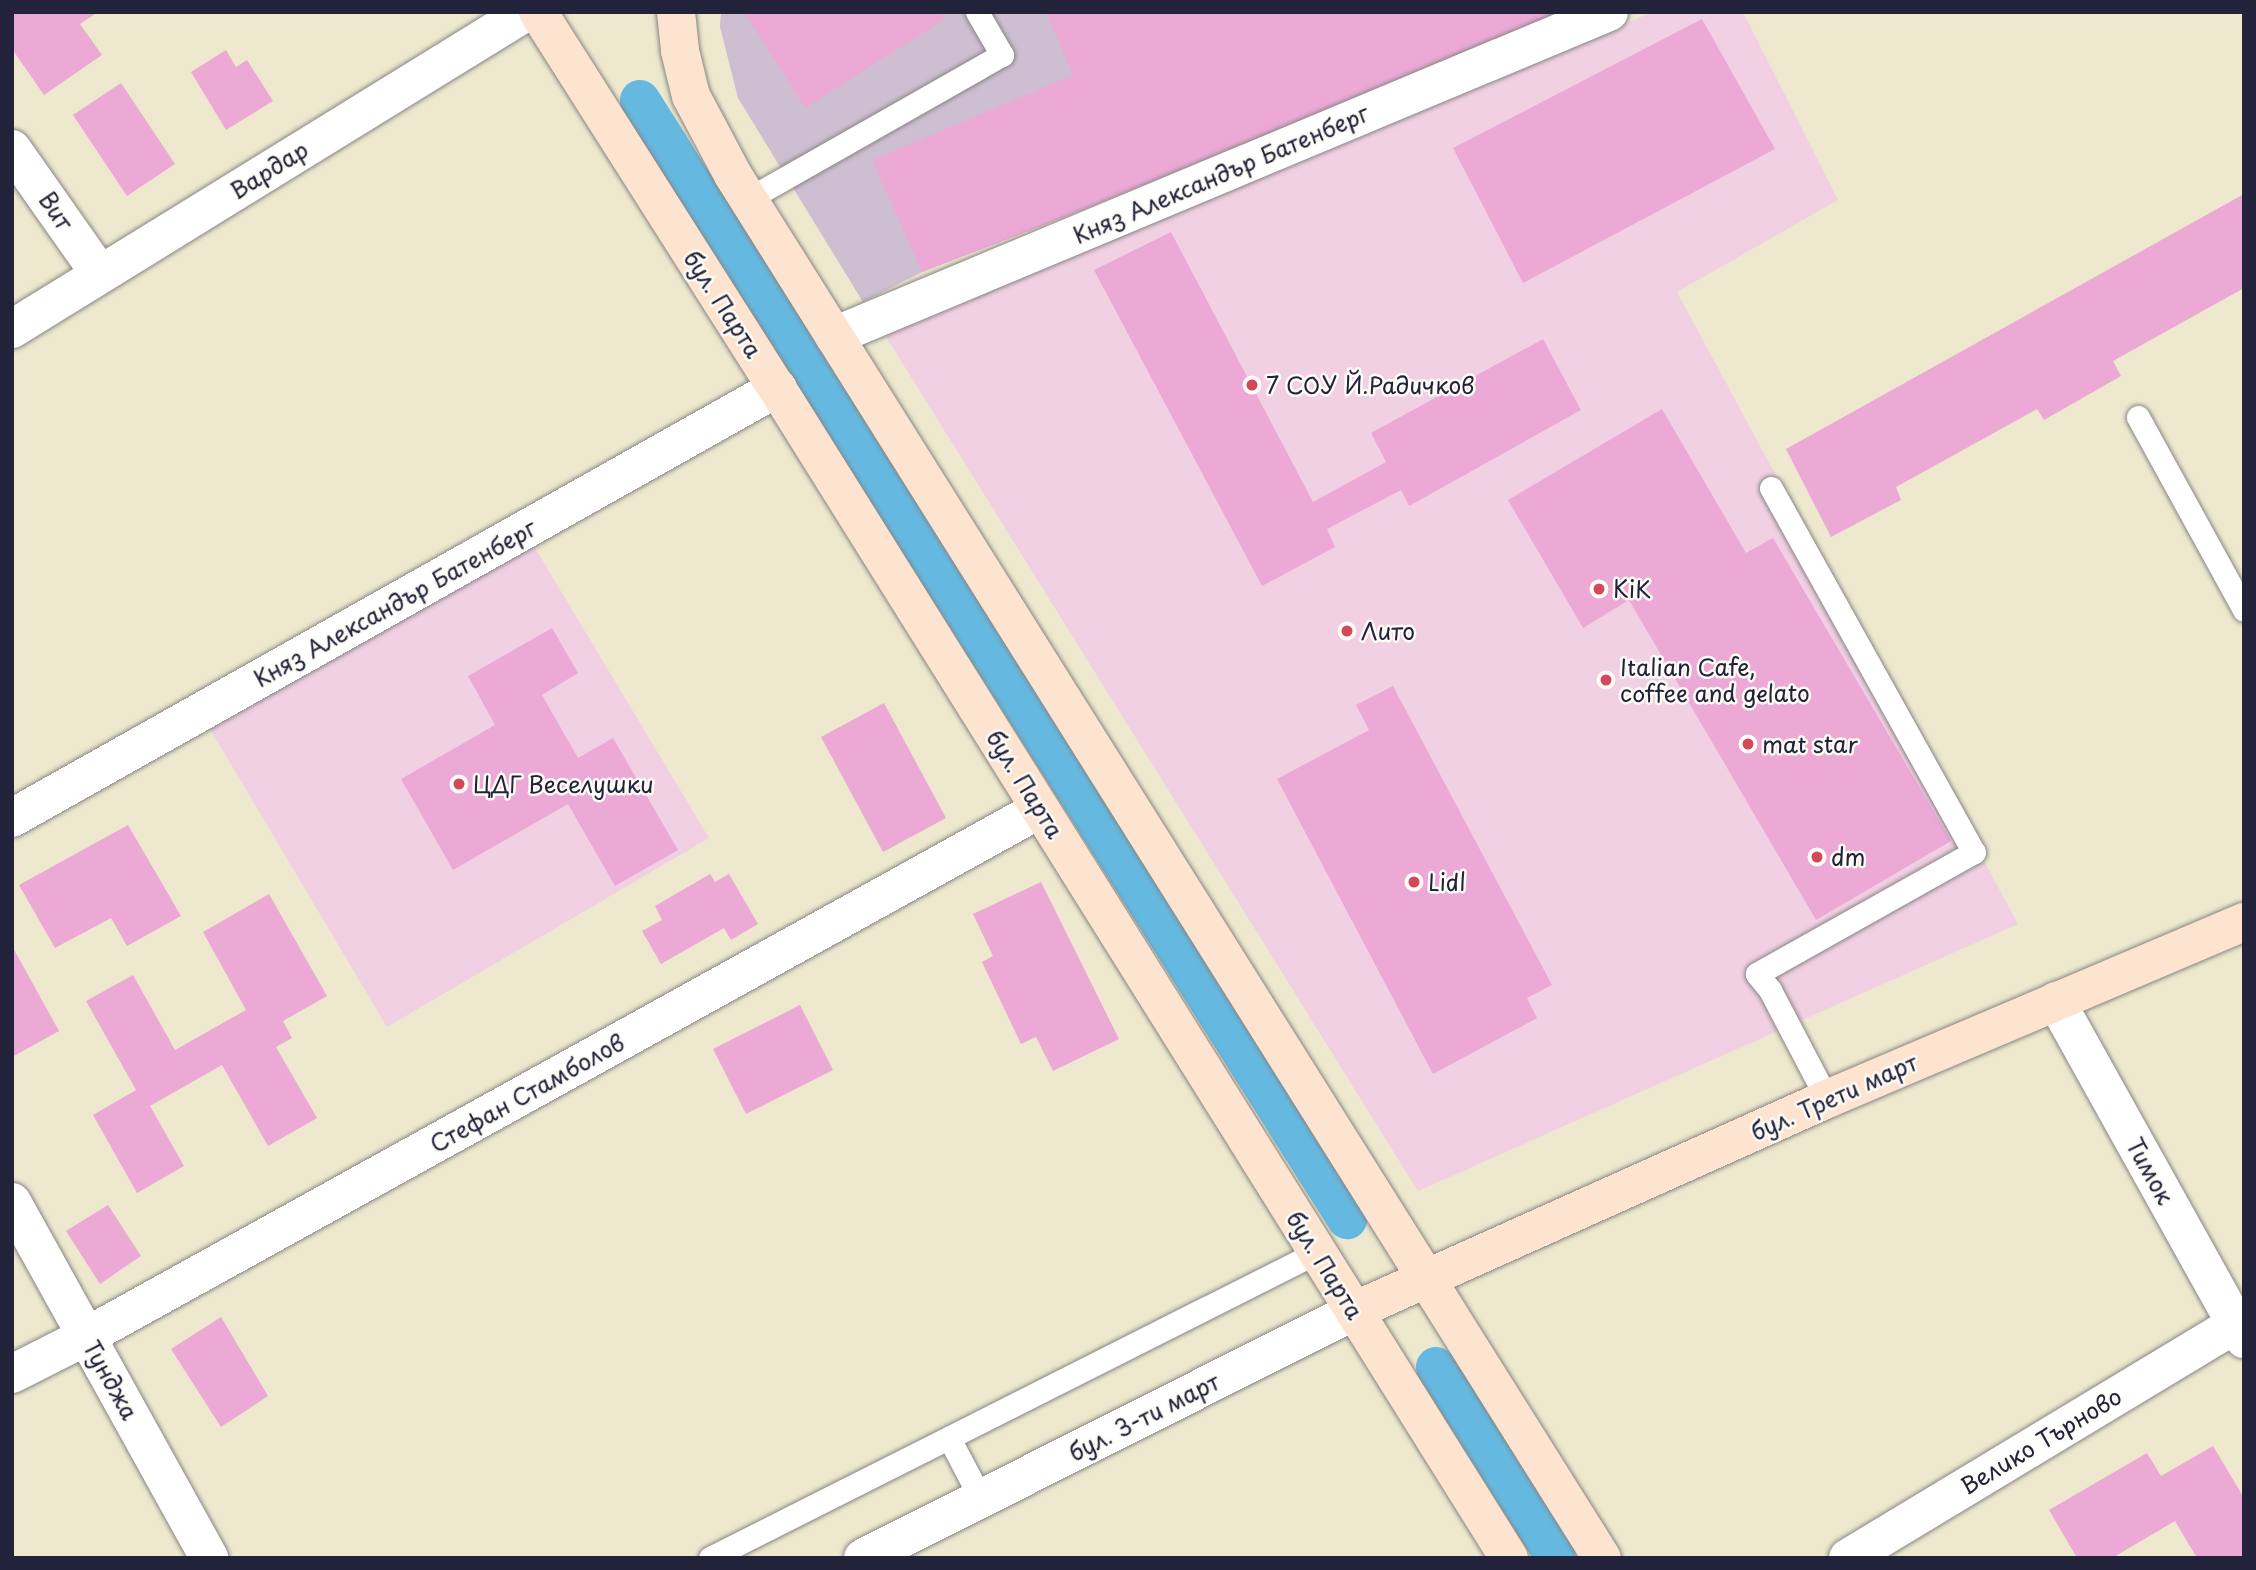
<!DOCTYPE html>
<html>
<head>
<meta charset="utf-8">
<style>
	body { margin:0 }
	#map { position:relative; width:2256px; height:1570px; overflow:hidden; background:#ede8ce; font-family:"Playpen Sans",sans-serif }
	div>[style] { position:absolute }
	.built>* { inset:0; background:#f1d0e3 }
	.industrial>* { inset:0; background:#cebed1 }
	.canal>* { height:40px; margin:-20px; padding:0 20px; transform-origin:20px; border-radius:20px; background:#65b9e1 }
	.building>* { inset:0; background:#eca9d6 }
	.roads { filter:drop-shadow(0 0 2px #888584) drop-shadow(0 0 2px #888584) }
	.lane>* { height:23px; margin:-11.5px; padding:0 11.5px; transform-origin:11.5px; border-radius:11.5px; background:#fff }
	.street>* { height:38px; margin:-19px; padding:0 19px; transform-origin:19px; border-radius:19px; background:#fff }
	.secondary>* { height:38px; margin:-19px; padding:0 19px; transform-origin:19px; border-radius:19px; background:#fde4d0 }
	.dots>* { width:19px; height:19px; translate:-50% -50%; box-sizing:border-box; border:4px solid #fdfcf7; border-radius:50% }
	span { translate:-50% -50%; white-space:nowrap; text-align:center; line-height:1.15; -webkit-text-stroke:5px #fdfcf7; paint-order:stroke }
	.street-label { font-size:23px; color:#22223b }
	.poi-label { font-size:23px; color:#22223b }
	.left { translate:0 -50%; text-align:left }
	.frame { position:absolute; inset:0; border:14px solid #22223b; pointer-events:none }
</style>
</head>
<body>
<div id="map">
	<div class="built">
		<div style="clip-path:polygon(1653px 12px,1743px 12px,1838px 200px,1677px 292px,2018px 924px,1418px 1191px,883px 332px)"></div>
		<div style="clip-path:polygon(532px 543px,709px 838px,387px 1027px,210px 729px)"></div>
	</div>
	<div class="industrial">
		<div style="clip-path:polygon(721px 12px,1567px 12px,1072px 214px,922px 272px,863px 302px,738px 98px,720px 27px)"></div>
	</div>
	<div class="canal">
		<div style="left:640px;top:100px;width:1324px;rotate:57.71deg"></div>
		<div style="left:1436px;top:1367px;width:226px;rotate:57.9deg"></div>
	</div>
	<div class="building">
		<div style="clip-path:polygon(12px 12px,98px 12px,80px 24px,102px 55px,44px 95px,12px 49px)"></div>
		<div style="clip-path:polygon(744px 12px,941px 12px,945px 19px,805px 108px)"></div>
		<div style="clip-path:polygon(1046px 12px,1566px 12px,1072px 214px,922px 272px,872px 160px,1073px 75px)"></div>
		<div style="clip-path:polygon(1702px 19px,1775px 149px,1523px 283px,1453px 148px)"></div>
		<div style="clip-path:polygon(226px 50px,236px 67px,247px 60px,273px 101px,226px 130px,191px 72px)"></div>
		<div style="clip-path:polygon(121px 83px,175px 164px,127px 196px,73px 115px)"></div>
		<div style="clip-path:polygon(2244px 194px,2244px 288px,2113px 361px,2121px 376px,2044px 420px,2037px 409px,1896px 487px,1901px 500px,1831px 537px,1786px 449px)"></div>
		<div style="clip-path:polygon(1171px 232px,1313px 502px,1386px 462px,1371px 433px,1543px 339px,1581px 410px,1409px 506px,1401px 490px,1327px 529px,1335px 547px,1262px 586px,1094px 270px)"></div>
		<div style="clip-path:polygon(1662px 409px,1746px 553px,1773px 538px,1951px 841px,1816px 920px,1629px 600px,1583px 628px,1508px 500px)"></div>
		<div style="clip-path:polygon(552px 628px,578px 673px,542px 695px,578px 758px,613px 738px,678px 850px,615px 886px,568px 804px,453px 870px,401px 779px,495px 725px,468px 676px)"></div>
		<div style="clip-path:polygon(1393px 686px,1552px 985px,1527px 998px,1537px 1018px,1433px 1074px,1277px 779px,1369px 730px,1356px 705px)"></div>
		<div style="clip-path:polygon(884px 703px,946px 818px,883px 852px,821px 737px)"></div>
		<div style="clip-path:polygon(128px 825px,181px 916px,127px 946px,111px 918px,55px 948px,19px 885px)"></div>
		<div style="clip-path:polygon(710px 874px,715px 882px,729px 874px,758px 924px,731px 940px,724px 928px,661px 964px,642px 931px,662px 920px,655px 906px)"></div>
		<div style="clip-path:polygon(1041px 882px,1119px 1039px,1053px 1071px,1036px 1037px,1021px 1044px,982px 962px,993px 956px,973px 914px)"></div>
		<div style="clip-path:polygon(269px 894px,327px 996px,283px 1021px,292px 1038px,276px 1047px,317px 1118px,268px 1146px,222px 1065px,150px 1106px,184px 1166px,137px 1193px,93px 1115px,136px 1090px,86px 1001px,133px 975px,175px 1050px,246px 1010px,203px 932px)"></div>
		<div style="clip-path:polygon(12px 946px,59px 1031px,12px 1057px)"></div>
		<div style="clip-path:polygon(800px 1005px,833px 1070px,746px 1114px,713px 1049px)"></div>
		<div style="clip-path:polygon(108px 1205px,141px 1256px,100px 1284px,66px 1231px)"></div>
		<div style="clip-path:polygon(221px 1317px,268px 1396px,221px 1427px,171px 1349px)"></div>
		<div style="clip-path:polygon(2213px 1446px,2244px 1498px,2244px 1558px,2197px 1558px,2175px 1521px,2112px 1558px,2077px 1558px,2049px 1510px,2147px 1453px,2161px 1476px)"></div>
	</div>
	<div class="roads">
		<div class="lane">
			<div style="left:748px;top:199px;width:292px;rotate:-29.6deg"></div>
			<div style="left:1002px;top:55px;width:50px;rotate:-120.2deg"></div>
			<div style="left:2138px;top:417px;width:220px;rotate:61.2deg"></div>
			<div style="left:1771px;top:488px;width:417px;rotate:60.9deg"></div>
			<div style="left:1974px;top:852px;width:249px;rotate:150.7deg"></div>
			<div style="left:1757px;top:974px;width:21px;rotate:51deg"></div>
			<div style="left:1770px;top:990px;width:123px;rotate:62.4deg"></div>
			<div style="left:949px;top:1438px;width:69px;rotate:62.3deg"></div>
			<div style="left:710px;top:1558px;width:680px;rotate:-26.75deg"></div>
		</div>
		<div class="street">
			<div style="left:12px;top:149px;width:153px;rotate:54.9deg"></div>
			<div style="left:12px;top:329px;width:604px;rotate:-31.66deg"></div>
			<div style="left:834px;top:336px;width:840px;rotate:-22.69deg"></div>
			<div style="left:12px;top:818px;width:878px;rotate:-29.34deg"></div>
			<div style="left:2056px;top:1001px;width:387px;rotate:60.9deg"></div>
			<div style="left:12px;top:1202px;width:407px;rotate:61deg"></div>
			<div style="left:12px;top:1374px;width:84px;rotate:-26.9deg"></div>
			<div style="left:87px;top:1336px;width:1089px;rotate:-28.94deg"></div>
			<div style="left:863px;top:1558px;width:550px;rotate:-26.7deg"></div>
			<div style="left:1848px;top:1558px;width:452px;rotate:-31.1deg"></div>
		</div>
		<div class="secondary">
			<div style="left:538px;top:12px;width:446px;rotate:57.6deg"></div>
			<div style="left:777px;top:388px;width:1380px;rotate:57.97deg"></div>
			<div style="left:676px;top:12px;width:39px;rotate:84deg"></div>
			<div style="left:680px;top:51px;width:46px;rotate:76.3deg"></div>
			<div style="left:691px;top:96px;width:89px;rotate:62deg"></div>
			<div style="left:733px;top:175px;width:1633px;rotate:57.86deg"></div>
			<div style="left:1354px;top:1311px;width:518px;rotate:-24.14deg"></div>
			<div style="left:1827px;top:1099px;width:453px;rotate:-23deg"></div>
		</div>
	</div>
	<div class="dots">
		<div style="left:1252px;top:385px;background:#d1495b"></div>
		<div style="left:1599px;top:589px;background:#d1495b"></div>
		<div style="left:1347px;top:631px;background:#d1495b"></div>
		<div style="left:1606px;top:680px;background:#d1495b"></div>
		<div style="left:1748px;top:744px;background:#d1495b"></div>
		<div style="left:459px;top:784px;background:#d1495b"></div>
		<div style="left:1817px;top:857px;background:#d1495b"></div>
		<div style="left:1414px;top:882px;background:#d1495b"></div>
	</div>
	<div class="street-label">
		<span style="left:269px;top:170px;rotate:-32deg">Вардар</span>
		<span style="left:1221px;top:174px;rotate:-23deg">Княз Александър Батенберг</span>
		<span style="left:56px;top:211px;rotate:55deg">Вит</span>
		<span style="left:723px;top:304px;rotate:57deg">бул. Парта</span>
		<span style="left:395px;top:603px;rotate:-29deg">Княз Александър Батенберг</span>
		<span style="left:1025px;top:784px;rotate:58deg">бул. Парта</span>
		<span style="left:527px;top:1093px;rotate:-29deg">Стефан Стамболов</span>
		<span style="left:1834px;top:1097px;rotate:-24deg">бул. Трети март</span>
		<span style="left:2150px;top:1171px;rotate:61deg">Тимок</span>
		<span style="left:1325px;top:1265px;rotate:58deg">бул. Парта</span>
		<span style="left:111px;top:1380px;rotate:61deg">Тунджа</span>
		<span style="left:1144px;top:1417px;rotate:-27deg">бул. 3-ти март</span>
		<span style="left:2041px;top:1441px;rotate:-31deg">Велико Търново</span>
	</div>
	<div class="poi-label">
		<span class="left" style="left:1266px;top:385px">7 СОУ Й.Радичков</span>
		<span class="left" style="left:1613px;top:589px">KiK</span>
		<span class="left" style="left:1361px;top:631px">Лито</span>
		<span class="left" style="left:1620px;top:680px">Italian Cafe,<br>coffee and gelato</span>
		<span class="left" style="left:1762px;top:744px">mat star</span>
		<span class="left" style="left:473px;top:784px">ЦДГ Веселушки</span>
		<span class="left" style="left:1831px;top:857px">dm</span>
		<span class="left" style="left:1428px;top:882px">Lidl</span>
	</div>
	<div class="frame"></div>
</div>
</body>
</html>
